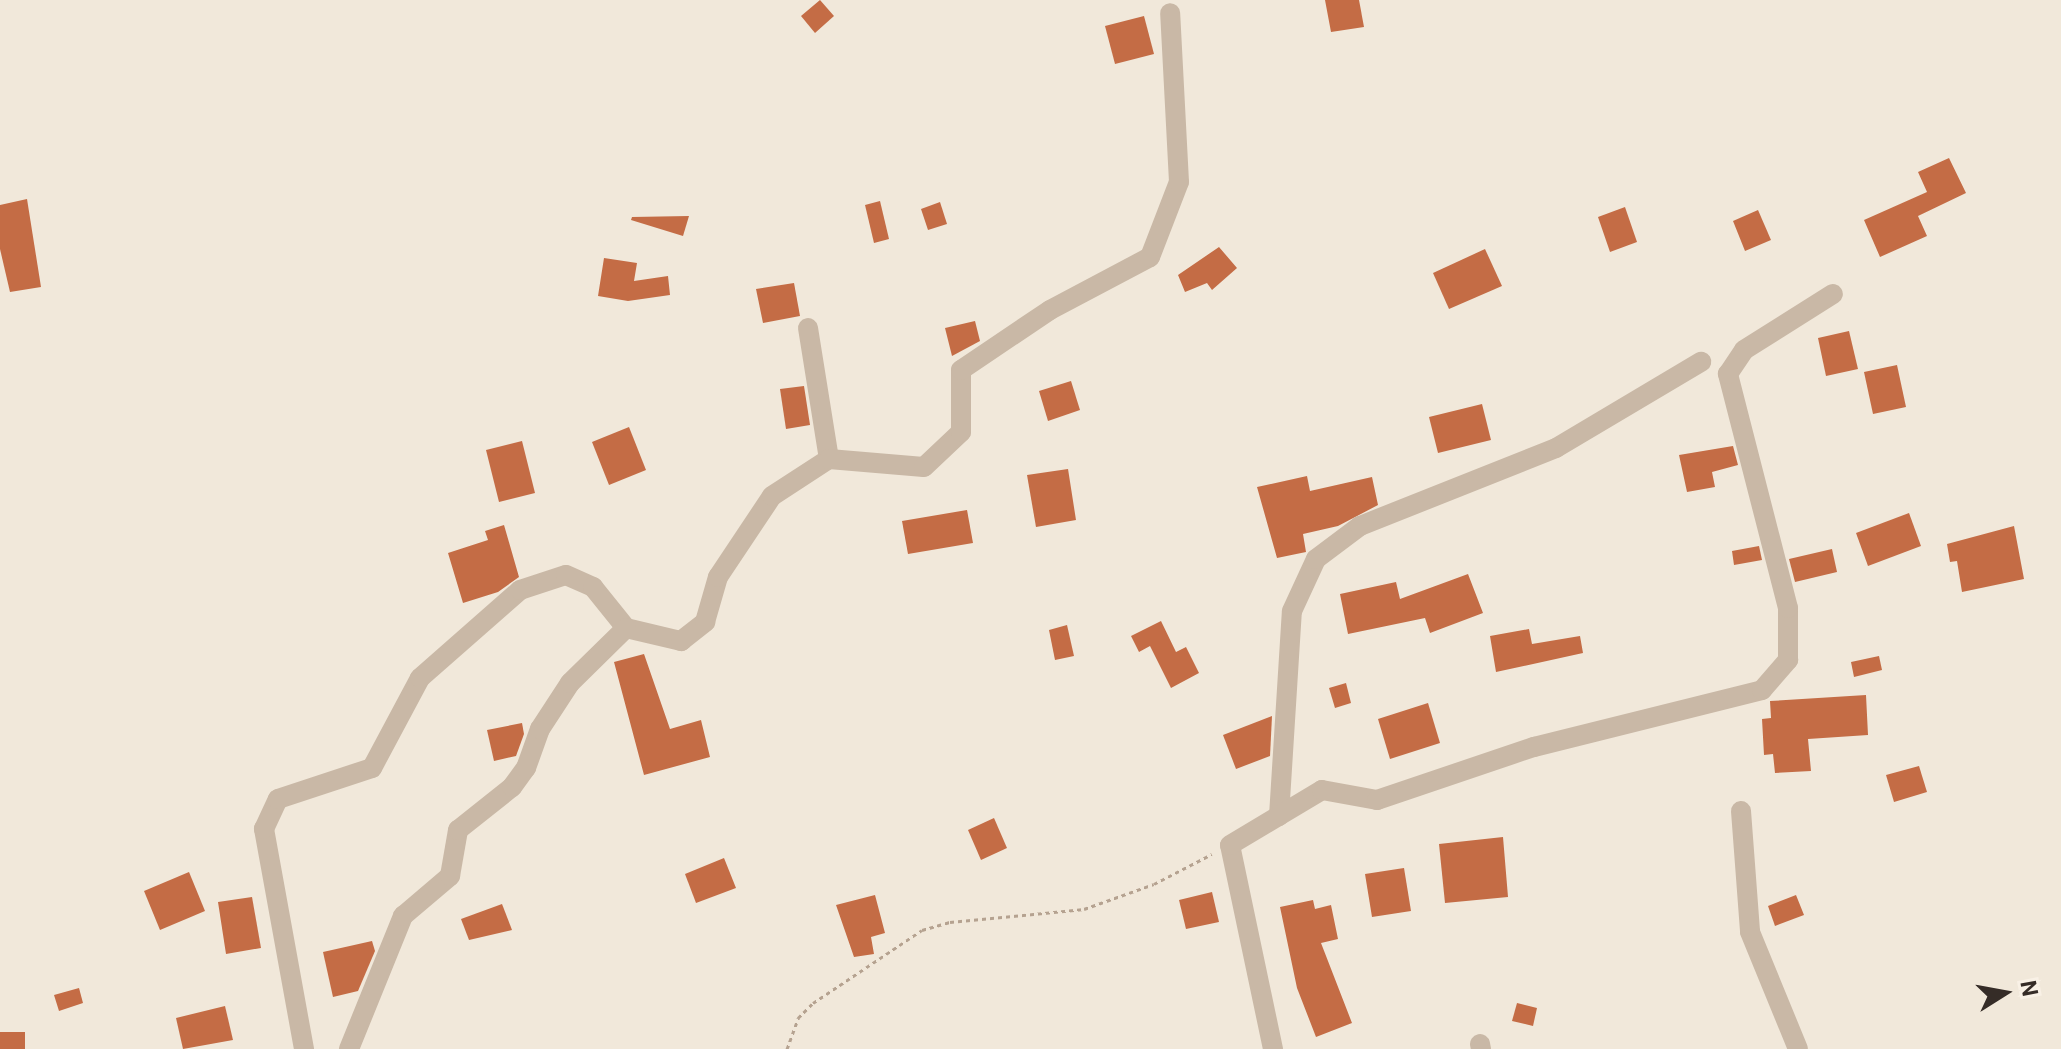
<!DOCTYPE html>
<html>
<head>
<meta charset="utf-8">
<style>
	body { margin:0 }
	#map { position:relative; width:2061px; height:1049px; overflow:hidden; background:#f1e8da; font-family:Roboto,sans-serif }
	div>[style] { position:absolute }
	.building>* { inset:0; background:#c46c45 }
	.path>* { height:3px; margin-top:-1.5px; transform-origin:0; background:repeating-linear-gradient(90deg,#b5a290 0 4px,transparent 0 8px) }
	.minor>* { height:20px; margin:-10px; padding:0 10px; transform-origin:10px; border-radius:10px; background:#c9b8a6 }
	span { translate:-50% -50%; white-space:nowrap; text-align:center; line-height:1.15; -webkit-text-stroke:7px #f9f1e6; paint-order:stroke }
	.north { position:absolute; left:1965px; top:953px; width:80px; height:80px; -webkit-text-stroke:6px #f9f1e6; paint-order:stroke; rotate:79deg; font-size:22px; font-weight:700; line-height:32px; text-align:center; color:#352c27 }
	.north::after { content:''; display:block; margin:auto; width:28px; height:36px; background:#352c27; clip-path:polygon(50% 0,100% 100%,50% 72%,0 100%) }
</style>
</head>
<body>
<div id="map">
	<div class="building">
		<div style="clip-path:polygon(820px 0,834px 16px,815px 33px,801px 16px)"></div>
		<div style="clip-path:polygon(1325px 0,1359px 0,1364px 27px,1331px 32px)"></div>
		<div style="clip-path:polygon(1144px 16px,1154px 54px,1115px 64px,1105px 26px)"></div>
		<div style="clip-path:polygon(1949px 158px,1966px 193px,1918px 216px,1927px 236px,1880px 257px,1864px 220px,1927px 192px,1918px 172px)"></div>
		<div style="clip-path:polygon(27px 199px,41px 287px,10px 292px,0 249px,0 205px)"></div>
		<div style="clip-path:polygon(880px 201px,889px 239px,874px 243px,865px 205px)"></div>
		<div style="clip-path:polygon(940px 202px,947px 224px,928px 230px,921px 209px)"></div>
		<div style="clip-path:polygon(1625px 207px,1637px 242px,1610px 252px,1598px 217px)"></div>
		<div style="clip-path:polygon(1758px 210px,1771px 240px,1745px 251px,1733px 221px)"></div>
		<div style="clip-path:polygon(689px 216px,683px 236px,631px 220px,632px 217px)"></div>
		<div style="clip-path:polygon(1219px 247px,1237px 268px,1212px 290px,1207px 283px,1185px 292px,1178px 275px)"></div>
		<div style="clip-path:polygon(1485px 249px,1502px 286px,1449px 309px,1433px 273px)"></div>
		<div style="clip-path:polygon(604px 258px,637px 263px,634px 281px,668px 276px,670px 295px,628px 301px,598px 296px)"></div>
		<div style="clip-path:polygon(794px 283px,800px 316px,763px 323px,756px 289px)"></div>
		<div style="clip-path:polygon(975px 321px,980px 341px,952px 356px,945px 328px)"></div>
		<div style="clip-path:polygon(1849px 331px,1858px 369px,1826px 376px,1818px 338px)"></div>
		<div style="clip-path:polygon(1897px 365px,1906px 407px,1873px 414px,1864px 372px)"></div>
		<div style="clip-path:polygon(1071px 381px,1080px 410px,1048px 421px,1039px 391px)"></div>
		<div style="clip-path:polygon(804px 386px,810px 425px,786px 429px,780px 389px)"></div>
		<div style="clip-path:polygon(1482px 404px,1491px 440px,1438px 453px,1429px 417px)"></div>
		<div style="clip-path:polygon(629px 427px,646px 470px,609px 485px,592px 442px)"></div>
		<div style="clip-path:polygon(522px 441px,535px 493px,499px 502px,486px 450px)"></div>
		<div style="clip-path:polygon(1733px 446px,1738px 465px,1712px 472px,1715px 487px,1687px 492px,1679px 455px)"></div>
		<div style="clip-path:polygon(1068px 469px,1076px 520px,1036px 527px,1027px 475px)"></div>
		<div style="clip-path:polygon(1307px 476px,1310px 491px,1372px 477px,1378px 505px,1338px 526px,1303px 534px,1306px 552px,1277px 558px,1257px 487px)"></div>
		<div style="clip-path:polygon(967px 510px,973px 543px,908px 554px,902px 521px)"></div>
		<div style="clip-path:polygon(1909px 513px,1921px 546px,1868px 566px,1856px 533px)"></div>
		<div style="clip-path:polygon(504px 525px,519px 577px,498px 592px,463px 603px,448px 553px,488px 540px,485px 531px)"></div>
		<div style="clip-path:polygon(2014px 526px,2024px 579px,1962px 592px,1957px 561px,1950px 562px,1947px 544px)"></div>
		<div style="clip-path:polygon(1759px 546px,1762px 560px,1734px 565px,1732px 551px)"></div>
		<div style="clip-path:polygon(1832px 549px,1837px 572px,1795px 582px,1789px 559px)"></div>
		<div style="clip-path:polygon(1468px 574px,1483px 613px,1430px 633px,1425px 618px,1348px 634px,1340px 594px,1396px 582px,1400px 599px)"></div>
		<div style="clip-path:polygon(1161px 621px,1176px 652px,1186px 647px,1199px 673px,1171px 688px,1150px 646px,1139px 652px,1131px 636px)"></div>
		<div style="clip-path:polygon(1067px 625px,1074px 656px,1055px 660px,1049px 630px)"></div>
		<div style="clip-path:polygon(1529px 629px,1532px 644px,1580px 636px,1583px 653px,1496px 672px,1490px 636px)"></div>
		<div style="clip-path:polygon(644px 654px,670px 729px,701px 720px,710px 757px,644px 775px,614px 662px)"></div>
		<div style="clip-path:polygon(1879px 656px,1882px 670px,1854px 677px,1851px 662px)"></div>
		<div style="clip-path:polygon(1346px 683px,1351px 703px,1335px 708px,1329px 688px)"></div>
		<div style="clip-path:polygon(1866px 695px,1868px 735px,1808px 739px,1811px 771px,1775px 773px,1773px 754px,1764px 755px,1762px 719px,1771px 718px,1770px 701px)"></div>
		<div style="clip-path:polygon(1428px 703px,1440px 743px,1390px 759px,1378px 719px)"></div>
		<div style="clip-path:polygon(1272px 716px,1270px 756px,1236px 769px,1223px 735px)"></div>
		<div style="clip-path:polygon(522px 723px,524px 734px,516px 756px,494px 761px,487px 730px)"></div>
		<div style="clip-path:polygon(1919px 766px,1927px 792px,1894px 802px,1886px 775px)"></div>
		<div style="clip-path:polygon(994px 818px,1007px 848px,981px 860px,968px 830px)"></div>
		<div style="clip-path:polygon(1503px 837px,1508px 897px,1445px 903px,1439px 844px)"></div>
		<div style="clip-path:polygon(724px 858px,736px 888px,696px 903px,685px 874px)"></div>
		<div style="clip-path:polygon(1404px 868px,1411px 911px,1372px 917px,1365px 874px)"></div>
		<div style="clip-path:polygon(189px 872px,205px 911px,160px 930px,144px 891px)"></div>
		<div style="clip-path:polygon(1212px 892px,1219px 922px,1186px 929px,1179px 900px)"></div>
		<div style="clip-path:polygon(875px 895px,885px 933px,871px 937px,874px 954px,854px 957px,836px 905px)"></div>
		<div style="clip-path:polygon(1796px 895px,1804px 915px,1775px 926px,1768px 906px)"></div>
		<div style="clip-path:polygon(252px 897px,261px 948px,226px 954px,218px 902px)"></div>
		<div style="clip-path:polygon(1313px 900px,1315px 909px,1331px 905px,1338px 939px,1321px 943px,1352px 1023px,1316px 1037px,1297px 988px,1280px 907px)"></div>
		<div style="clip-path:polygon(502px 904px,512px 930px,469px 940px,461px 919px)"></div>
		<div style="clip-path:polygon(372px 941px,375px 951px,358px 991px,333px 997px,323px 952px)"></div>
		<div style="clip-path:polygon(79px 988px,83px 1003px,59px 1011px,54px 995px)"></div>
		<div style="clip-path:polygon(1517px 1003px,1537px 1008px,1533px 1026px,1512px 1021px)"></div>
		<div style="clip-path:polygon(225px 1006px,233px 1040px,183px 1049px,176px 1018px)"></div>
		<div style="clip-path:polygon(0 1032px,25px 1032px,25px 1049px,0 1049px)"></div>
	</div>
	<div class="path">
		<div style="left:787px;top:1049px;width:33px;rotate:-70deg"></div>
		<div style="left:798px;top:1018px;width:21px;rotate:-45deg"></div>
		<div style="left:813px;top:1003px;width:131px;rotate:-33.8deg"></div>
		<div style="left:922px;top:930px;width:29px;rotate:-16deg"></div>
		<div style="left:950px;top:922px;width:135px;rotate:-5.5deg"></div>
		<div style="left:1084px;top:909px;width:74px;rotate:-19.7deg"></div>
		<div style="left:1154px;top:884px;width:65px;rotate:-27.3deg"></div>
	</div>
	<div class="minor">
		<div style="left:808px;top:328px;width:133px;rotate:80.9deg"></div>
		<div style="left:1741px;top:811px;width:121px;rotate:85.7deg"></div>
		<div style="left:1750px;top:932px;width:126px;rotate:67.7deg"></div>
		<div style="left:1279px;top:816px;width:205px;rotate:-86.4deg"></div>
		<div style="left:1292px;top:611px;width:57px;rotate:-65.2deg"></div>
		<div style="left:1316px;top:559px;width:55px;rotate:-36.9deg"></div>
		<div style="left:1360px;top:526px;width:211px;rotate:-21.7deg"></div>
		<div style="left:1556px;top:448px;width:169px;rotate:-30.7deg"></div>
		<div style="left:1480px;top:1044px;width:5px;rotate:79deg"></div>
		<div style="left:304px;top:1049px;width:224px;rotate:-100.3deg"></div>
		<div style="left:264px;top:829px;width:33px;rotate:-65deg"></div>
		<div style="left:278px;top:799px;width:99px;rotate:-18.3deg"></div>
		<div style="left:372px;top:768px;width:102px;rotate:-61.9deg"></div>
		<div style="left:420px;top:678px;width:133px;rotate:-41.3deg"></div>
		<div style="left:520px;top:590px;width:48px;rotate:-18.1deg"></div>
		<div style="left:566px;top:575px;width:30px;rotate:24deg"></div>
		<div style="left:593px;top:587px;width:53px;rotate:51.2deg"></div>
		<div style="left:626px;top:628px;width:57px;rotate:13.3deg"></div>
		<div style="left:681px;top:641px;width:31px;rotate:-38deg"></div>
		<div style="left:705px;top:622px;width:47px;rotate:-73.9deg"></div>
		<div style="left:718px;top:577px;width:97px;rotate:-56.3deg"></div>
		<div style="left:772px;top:496px;width:68px;rotate:-33deg"></div>
		<div style="left:829px;top:459px;width:95px;rotate:4.8deg"></div>
		<div style="left:924px;top:467px;width:51px;rotate:-43.4deg"></div>
		<div style="left:961px;top:432px;width:62px;rotate:-90deg"></div>
		<div style="left:961px;top:370px;width:107px;rotate:-34deg"></div>
		<div style="left:1050px;top:310px;width:113px;rotate:-27.9deg"></div>
		<div style="left:1150px;top:257px;width:80px;rotate:-68.9deg"></div>
		<div style="left:1179px;top:182px;width:169px;rotate:-93deg"></div>
		<div style="left:349px;top:1049px;width:144px;rotate:-67.9deg"></div>
		<div style="left:403px;top:916px;width:62px;rotate:-40.4deg"></div>
		<div style="left:450px;top:876px;width:47px;rotate:-80.1deg"></div>
		<div style="left:458px;top:830px;width:69px;rotate:-38.5deg"></div>
		<div style="left:512px;top:787px;width:24px;rotate:-54deg"></div>
		<div style="left:526px;top:768px;width:41px;rotate:-70.3deg"></div>
		<div style="left:540px;top:729px;width:55px;rotate:-56.9deg"></div>
		<div style="left:570px;top:683px;width:78px;rotate:-44.5deg"></div>
		<div style="left:1273px;top:1049px;width:208px;rotate:-101.9deg"></div>
		<div style="left:1230px;top:845px;width:107px;rotate:-30.9deg"></div>
		<div style="left:1322px;top:790px;width:56px;rotate:10.3deg"></div>
		<div style="left:1377px;top:800px;width:166px;rotate:-18.7deg"></div>
		<div style="left:1534px;top:747px;width:235px;rotate:-14deg"></div>
		<div style="left:1762px;top:690px;width:40px;rotate:-49deg"></div>
		<div style="left:1788px;top:660px;width:52px;rotate:-90deg"></div>
		<div style="left:1788px;top:608px;width:242px;rotate:-104.4deg"></div>
		<div style="left:1728px;top:374px;width:29px;rotate:-56deg"></div>
		<div style="left:1744px;top:350px;width:105px;rotate:-32.2deg"></div>
	</div>
	<div class="north">N</div>
</div>
</body>
</html>
